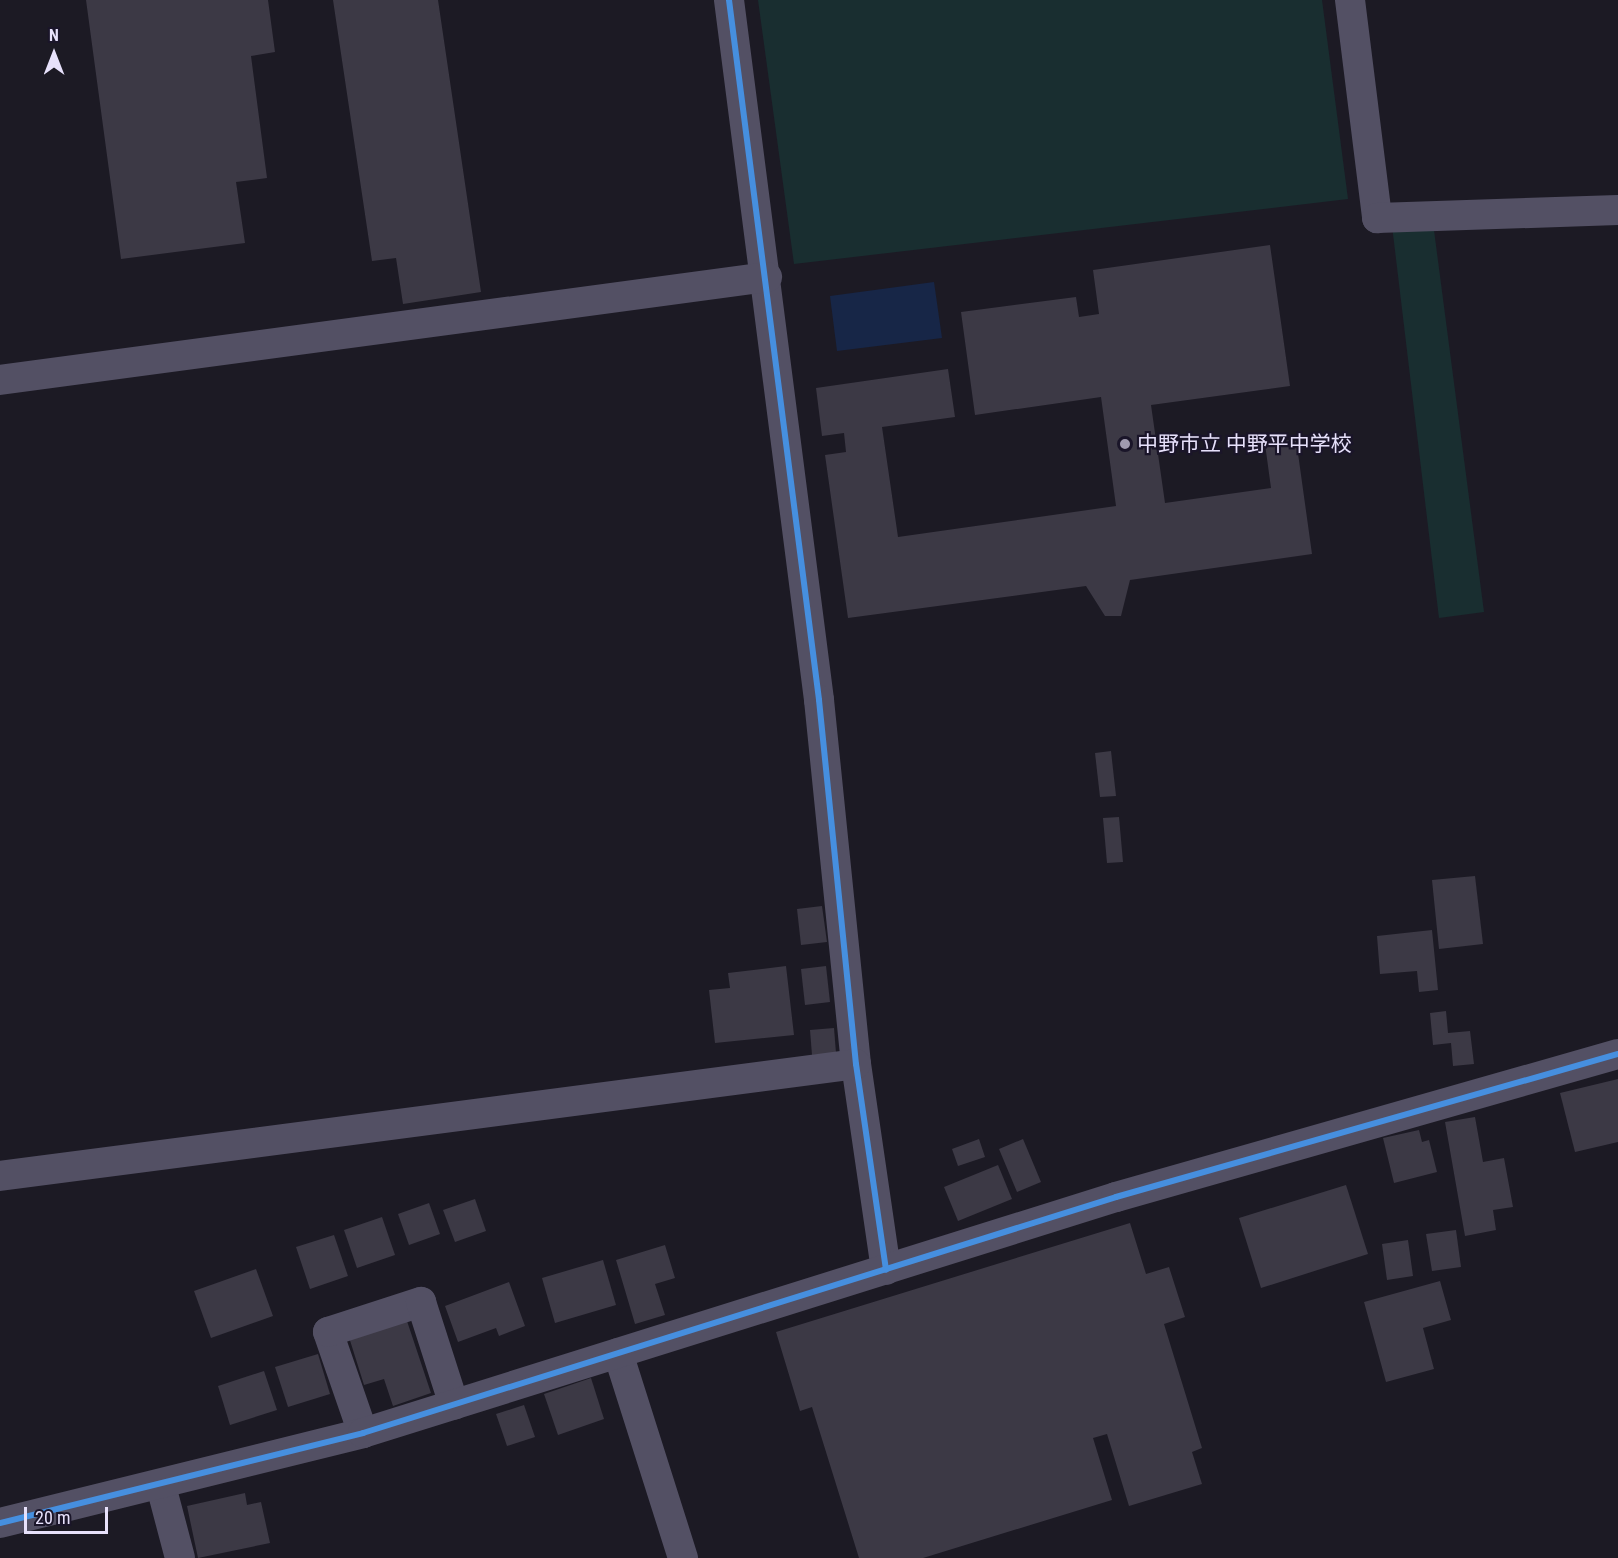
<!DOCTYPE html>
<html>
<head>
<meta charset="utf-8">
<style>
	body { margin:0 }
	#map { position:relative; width:1618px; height:1558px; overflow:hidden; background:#1c1a24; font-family:"Roboto Condensed","Noto Sans JP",sans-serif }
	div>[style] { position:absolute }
	.green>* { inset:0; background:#192e30 }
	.water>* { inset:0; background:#172647 }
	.building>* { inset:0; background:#3c3945 }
	.minor>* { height:30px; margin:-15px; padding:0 15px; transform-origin:15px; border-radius:15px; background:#535064 }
	.cycleway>* { height:6px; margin:-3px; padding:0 3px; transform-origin:3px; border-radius:3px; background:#468fdf }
	.dots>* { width:16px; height:16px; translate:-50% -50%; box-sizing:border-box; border:3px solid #1a1529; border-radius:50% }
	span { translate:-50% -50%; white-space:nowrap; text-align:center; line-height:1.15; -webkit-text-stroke:4.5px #1a1529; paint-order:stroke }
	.poi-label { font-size:21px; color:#e7e1fb }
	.left { translate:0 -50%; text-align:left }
	.north { position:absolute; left:24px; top:24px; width:60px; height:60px; -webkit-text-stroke:4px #1a1529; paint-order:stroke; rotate:0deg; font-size:16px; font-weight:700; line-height:24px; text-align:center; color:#e7e1fb }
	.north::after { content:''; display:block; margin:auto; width:21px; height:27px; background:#e7e1fb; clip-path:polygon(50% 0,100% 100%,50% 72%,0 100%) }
	.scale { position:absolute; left:24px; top:1507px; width:84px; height:27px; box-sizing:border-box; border:3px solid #e7e1fb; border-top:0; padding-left:8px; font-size:18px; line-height:21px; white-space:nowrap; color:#e7e1fb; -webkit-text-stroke:4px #1a1529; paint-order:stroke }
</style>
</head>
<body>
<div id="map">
	<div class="green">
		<div style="clip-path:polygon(758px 0,1322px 0,1348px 199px,794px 264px)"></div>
		<div style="clip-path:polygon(1432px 215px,1484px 612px,1439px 618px,1391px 217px)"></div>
	</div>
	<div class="water">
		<div style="clip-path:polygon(934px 282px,942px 338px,837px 351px,830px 296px)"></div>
	</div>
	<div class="building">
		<div style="clip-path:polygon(86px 0,268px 0,275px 52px,251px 56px,267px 178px,236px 182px,245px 243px,121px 259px)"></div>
		<div style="clip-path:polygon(333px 0,438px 0,481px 292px,403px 304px,396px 258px,372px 261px)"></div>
		<div style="clip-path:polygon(1270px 245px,1290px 386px,1151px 405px,1165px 503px,1271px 488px,1265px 444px,1296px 439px,1312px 554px,1130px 580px,1121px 616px,1105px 616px,1086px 586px,848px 618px,825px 455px,846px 452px,844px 433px,822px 436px,816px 388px,948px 369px,955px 417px,882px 427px,898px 537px,1116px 506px,1101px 397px,975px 415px,961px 312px,1076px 297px,1079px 317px,1099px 314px,1093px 270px)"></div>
		<div style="clip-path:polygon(1111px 751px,1116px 796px,1100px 797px,1095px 753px)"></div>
		<div style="clip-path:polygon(1119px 817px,1123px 862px,1107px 863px,1103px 818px)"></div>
		<div style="clip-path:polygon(1475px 876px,1483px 944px,1439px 949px,1432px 880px)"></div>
		<div style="clip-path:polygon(822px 906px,827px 942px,801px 945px,797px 909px)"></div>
		<div style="clip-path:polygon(1432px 930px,1438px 990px,1419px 992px,1417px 971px,1380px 974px,1377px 936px)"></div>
		<div style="clip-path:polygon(786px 966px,794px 1035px,715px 1043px,709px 990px,730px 988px,728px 973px)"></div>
		<div style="clip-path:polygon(826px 966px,830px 1002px,805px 1005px,801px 969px)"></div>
		<div style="clip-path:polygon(1446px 1011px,1448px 1033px,1470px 1031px,1474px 1064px,1453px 1066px,1451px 1043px,1433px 1045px,1430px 1013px)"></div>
		<div style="clip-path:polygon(834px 1028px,836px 1053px,812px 1055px,810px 1030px)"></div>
		<div style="clip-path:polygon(1618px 1079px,1618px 1142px,1575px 1152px,1560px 1093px)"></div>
		<div style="clip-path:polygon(1475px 1117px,1483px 1162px,1504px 1158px,1513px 1207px,1493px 1210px,1496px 1230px,1465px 1236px,1445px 1122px)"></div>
		<div style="clip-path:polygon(1419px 1130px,1422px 1142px,1429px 1140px,1437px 1172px,1394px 1183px,1383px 1138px)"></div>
		<div style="clip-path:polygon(979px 1139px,985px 1157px,958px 1166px,952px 1149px)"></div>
		<div style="clip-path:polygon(1023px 1139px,1041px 1182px,1017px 1192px,999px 1149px)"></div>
		<div style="clip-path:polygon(998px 1165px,1012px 1199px,958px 1221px,944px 1187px)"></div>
		<div style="clip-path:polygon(1346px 1185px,1368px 1254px,1261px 1288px,1239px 1218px)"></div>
		<div style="clip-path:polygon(475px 1199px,486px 1231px,455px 1242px,443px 1210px)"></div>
		<div style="clip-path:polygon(429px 1203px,440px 1234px,409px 1245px,398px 1214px)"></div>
		<div style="clip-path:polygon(382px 1217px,395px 1255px,357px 1268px,344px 1230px)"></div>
		<div style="clip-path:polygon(1130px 1223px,1146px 1274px,1169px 1267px,1185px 1317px,1164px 1324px,1202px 1448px,1192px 1452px,1202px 1484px,1129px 1506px,1107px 1434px,1093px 1438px,1112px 1500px,923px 1558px,859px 1558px,812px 1407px,800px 1411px,776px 1332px)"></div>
		<div style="clip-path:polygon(1456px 1230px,1461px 1267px,1432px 1271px,1426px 1234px)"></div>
		<div style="clip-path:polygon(334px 1235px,348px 1276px,310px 1289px,296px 1247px)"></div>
		<div style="clip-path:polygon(1408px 1240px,1413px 1276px,1387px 1280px,1382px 1244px)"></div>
		<div style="clip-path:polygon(665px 1245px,675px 1278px,655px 1284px,665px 1315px,635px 1324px,616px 1260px)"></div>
		<div style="clip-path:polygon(603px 1260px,616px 1305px,555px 1323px,542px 1278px)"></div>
		<div style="clip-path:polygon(256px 1269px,273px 1316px,211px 1338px,194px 1291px)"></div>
		<div style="clip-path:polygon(1440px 1281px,1451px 1320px,1423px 1328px,1434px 1369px,1386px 1382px,1364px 1302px)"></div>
		<div style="clip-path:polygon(509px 1282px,525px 1326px,499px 1336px,496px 1328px,458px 1342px,445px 1306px)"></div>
		<div style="clip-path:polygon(405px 1315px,431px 1393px,393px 1406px,384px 1379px,364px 1385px,348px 1334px)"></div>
		<div style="clip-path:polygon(318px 1354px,330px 1394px,288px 1407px,275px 1367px)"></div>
		<div style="clip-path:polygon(264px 1371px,277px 1410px,230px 1425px,218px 1386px)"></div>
		<div style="clip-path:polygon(591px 1378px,604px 1419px,558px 1435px,544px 1394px)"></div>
		<div style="clip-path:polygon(524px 1405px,535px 1437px,507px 1446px,496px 1414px)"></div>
		<div style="clip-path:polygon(245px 1493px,247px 1505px,261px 1502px,270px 1543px,198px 1558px,187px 1506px)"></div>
	</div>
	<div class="minor">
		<div style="left:729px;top:0;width:706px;rotate:82.67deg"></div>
		<div style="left:819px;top:700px;width:366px;rotate:84.2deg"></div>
		<div style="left:856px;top:1064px;width:208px;rotate:81.7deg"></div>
		<div style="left:1350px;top:0;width:220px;rotate:82.9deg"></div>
		<div style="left:1377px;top:218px;width:241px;rotate:-1.9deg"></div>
		<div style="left:0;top:380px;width:774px;rotate:-7.65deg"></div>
		<div style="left:0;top:1176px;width:863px;rotate:-7.45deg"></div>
		<div style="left:618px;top:1353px;width:215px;rotate:72.4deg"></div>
		<div style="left:363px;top:1433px;width:107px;rotate:-109.1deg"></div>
		<div style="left:328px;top:1332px;width:98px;rotate:-17.9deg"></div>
		<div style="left:421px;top:1302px;width:108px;rotate:72.2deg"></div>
		<div style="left:161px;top:1486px;width:74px;rotate:75.2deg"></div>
		<div style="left:0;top:1523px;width:374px;rotate:-13.9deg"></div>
		<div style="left:363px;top:1433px;width:789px;rotate:-17.4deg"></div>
		<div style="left:1116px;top:1197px;width:522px;rotate:-15.9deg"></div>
	</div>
	<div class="cycleway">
		<div style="left:729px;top:0;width:706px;rotate:82.67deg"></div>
		<div style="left:819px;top:700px;width:366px;rotate:84.2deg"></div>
		<div style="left:856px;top:1064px;width:208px;rotate:81.7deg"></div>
		<div style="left:0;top:1523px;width:374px;rotate:-13.9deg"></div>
		<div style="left:363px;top:1433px;width:789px;rotate:-17.4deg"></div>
		<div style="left:1116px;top:1197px;width:522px;rotate:-15.9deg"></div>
	</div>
	<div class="dots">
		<div style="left:1125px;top:444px;background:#a09bb0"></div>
	</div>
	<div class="poi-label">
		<span class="left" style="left:1137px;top:444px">中野市立 中野平中学校</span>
	</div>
	<div class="north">N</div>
	<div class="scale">20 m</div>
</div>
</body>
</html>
